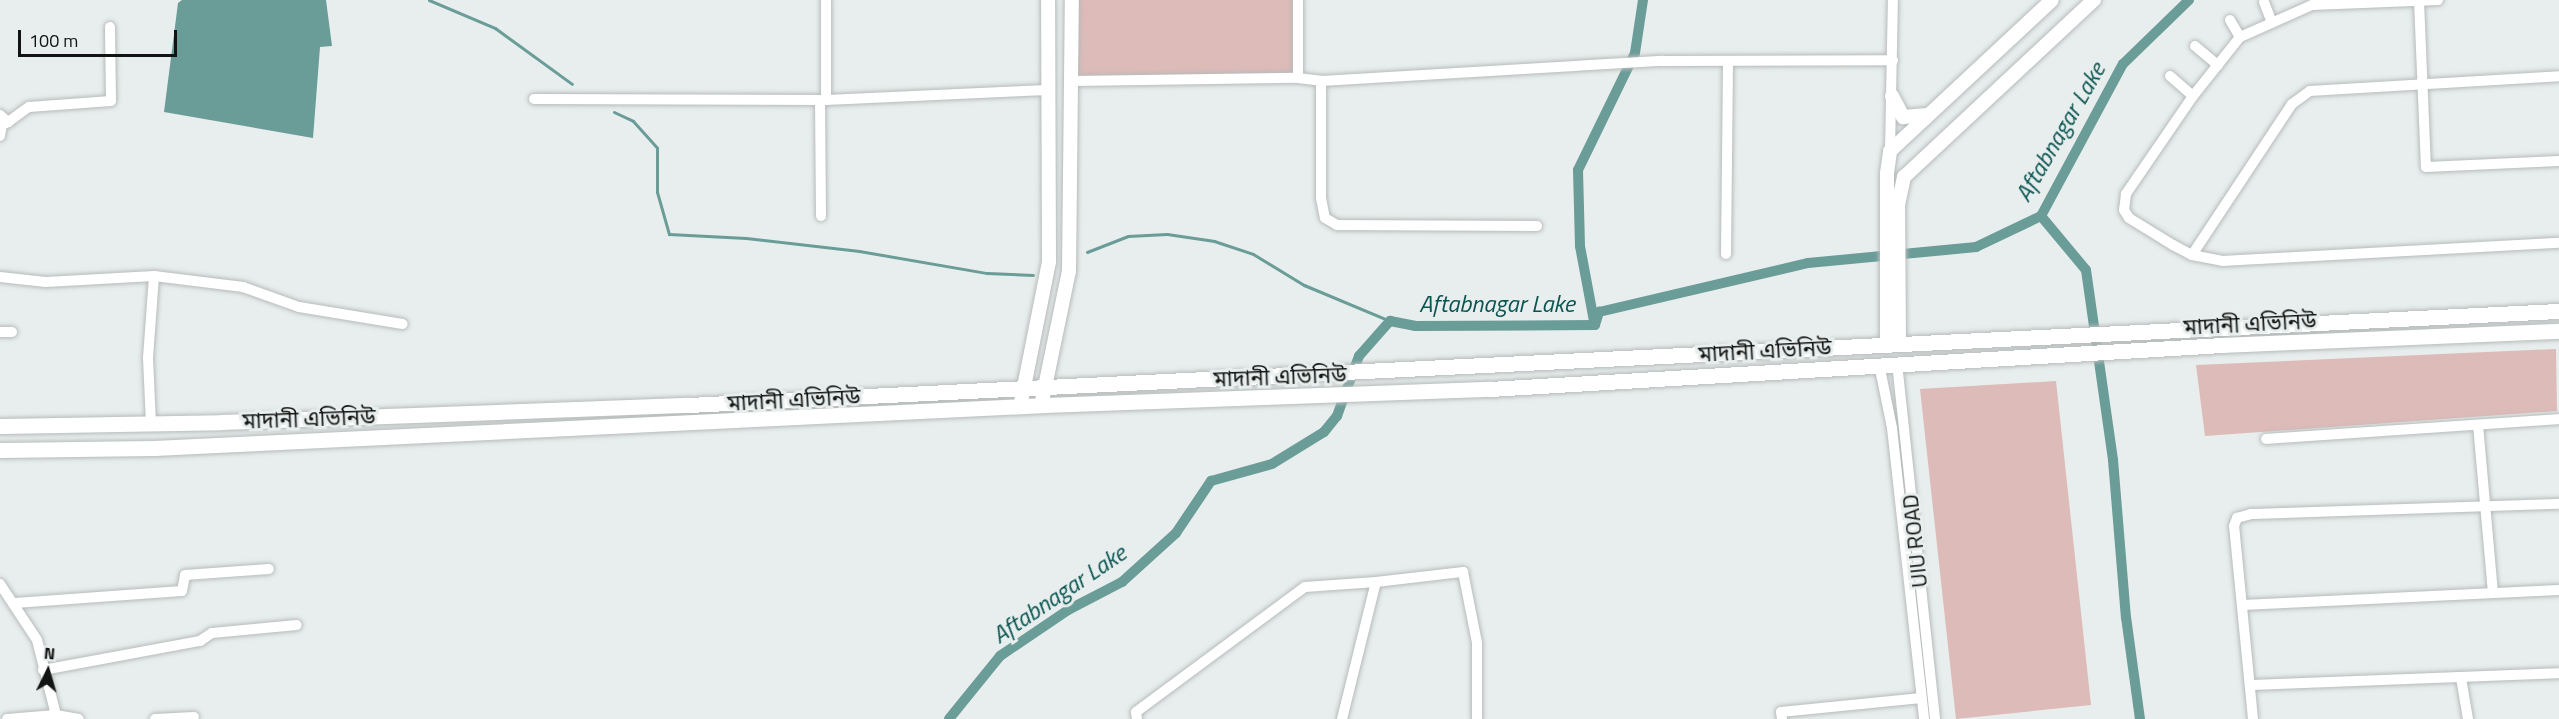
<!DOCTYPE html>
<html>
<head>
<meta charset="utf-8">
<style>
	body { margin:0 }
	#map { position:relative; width:2559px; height:719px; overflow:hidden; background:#e8eeed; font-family:"Titillium Web","Noto Sans Bengali",sans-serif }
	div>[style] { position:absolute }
	.green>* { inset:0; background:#ddbbb8 }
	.water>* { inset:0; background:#6a9c98 }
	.stream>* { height:3px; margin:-1.5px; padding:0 1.5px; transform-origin:1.5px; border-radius:1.5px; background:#6a9c98 }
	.canal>* { height:10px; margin:-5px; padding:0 5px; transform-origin:5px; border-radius:5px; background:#6a9c98 }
	.roads { filter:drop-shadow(0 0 2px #b6bbbb) drop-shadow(0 0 2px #b6bbbb) }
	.minor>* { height:10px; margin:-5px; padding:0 5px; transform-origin:5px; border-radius:5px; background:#fff }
	.tertiary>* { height:14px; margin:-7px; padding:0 7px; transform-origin:7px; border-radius:7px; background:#fff }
	.secondary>* { height:15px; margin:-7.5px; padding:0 7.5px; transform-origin:7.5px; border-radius:7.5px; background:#fff }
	span { translate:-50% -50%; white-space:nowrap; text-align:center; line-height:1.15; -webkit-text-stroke:6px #e8eeed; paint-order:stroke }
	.street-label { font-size:22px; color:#121413 }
	.water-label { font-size:24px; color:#095451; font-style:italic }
	.north { position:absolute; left:18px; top:641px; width:60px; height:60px; -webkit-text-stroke:4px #e8eeed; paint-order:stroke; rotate:5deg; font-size:16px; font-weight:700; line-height:24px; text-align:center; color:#121413 }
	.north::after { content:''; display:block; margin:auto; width:21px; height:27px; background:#121413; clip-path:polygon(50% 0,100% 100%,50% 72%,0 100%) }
	.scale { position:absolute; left:18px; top:30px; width:159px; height:27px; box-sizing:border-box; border:3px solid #121413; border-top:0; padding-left:8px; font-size:18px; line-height:21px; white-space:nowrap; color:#121413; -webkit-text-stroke:4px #e8eeed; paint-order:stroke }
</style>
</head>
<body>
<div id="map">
	<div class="green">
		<div style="clip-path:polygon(1072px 0,1298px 0,1298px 78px,1073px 81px)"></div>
		<div style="clip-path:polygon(2556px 349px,2557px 411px,2205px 436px,2196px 365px)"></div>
		<div style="clip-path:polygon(2056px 381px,2091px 705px,1956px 719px,1920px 389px)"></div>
	</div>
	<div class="water">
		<div style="clip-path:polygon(182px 0,326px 0,332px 46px,320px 47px,313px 138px,164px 112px,178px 3px)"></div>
	</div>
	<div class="stream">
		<div style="left:429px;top:0;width:72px;rotate:23deg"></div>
		<div style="left:495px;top:28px;width:95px;rotate:36deg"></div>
		<div style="left:614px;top:112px;width:21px;rotate:25deg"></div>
		<div style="left:633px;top:121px;width:36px;rotate:48deg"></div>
		<div style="left:657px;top:148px;width:44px;rotate:90deg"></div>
		<div style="left:657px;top:192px;width:44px;rotate:74.1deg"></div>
		<div style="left:669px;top:234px;width:77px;rotate:3deg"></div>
		<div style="left:746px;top:238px;width:114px;rotate:6.6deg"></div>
		<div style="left:859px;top:251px;width:130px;rotate:9.8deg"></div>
		<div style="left:987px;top:273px;width:46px;rotate:2.5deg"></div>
		<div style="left:1087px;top:252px;width:44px;rotate:-21.3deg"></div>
		<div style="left:1128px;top:236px;width:39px;rotate:-3deg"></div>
		<div style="left:1167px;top:234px;width:48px;rotate:8.5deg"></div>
		<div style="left:1214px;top:241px;width:41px;rotate:18.4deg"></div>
		<div style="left:1253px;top:254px;width:60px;rotate:31.3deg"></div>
		<div style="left:1304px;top:285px;width:93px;rotate:22.7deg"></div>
	</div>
	<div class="canal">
		<div style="left:2041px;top:216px;width:70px;rotate:50.2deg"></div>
		<div style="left:2086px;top:270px;width:192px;rotate:81.9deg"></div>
		<div style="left:2113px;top:460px;width:158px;rotate:85.3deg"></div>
		<div style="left:2126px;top:617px;width:103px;rotate:82.2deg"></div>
		<div style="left:1594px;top:321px;width:76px;rotate:-100.6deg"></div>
		<div style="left:1580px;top:246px;width:76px;rotate:-91.5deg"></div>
		<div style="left:1578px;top:170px;width:130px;rotate:-64deg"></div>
		<div style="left:1635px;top:53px;width:54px;rotate:-81.4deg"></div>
		<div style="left:949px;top:719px;width:81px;rotate:-51deg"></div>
		<div style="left:1000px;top:656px;width:82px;rotate:-34.1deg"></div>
		<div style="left:1068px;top:610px;width:61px;rotate:-27.4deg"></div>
		<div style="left:1122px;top:582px;width:73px;rotate:-42.2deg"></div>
		<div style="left:1176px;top:533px;width:63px;rotate:-56.1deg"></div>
		<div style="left:1211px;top:481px;width:63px;rotate:-15.6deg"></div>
		<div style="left:1272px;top:464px;width:61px;rotate:-31.6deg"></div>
		<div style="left:1324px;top:432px;width:21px;rotate:-51deg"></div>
		<div style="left:1337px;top:416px;width:64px;rotate:-69.9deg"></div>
		<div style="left:1359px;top:356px;width:47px;rotate:-48.5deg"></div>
		<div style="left:1390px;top:321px;width:25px;rotate:11deg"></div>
		<div style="left:1415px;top:326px;width:180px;rotate:-0.3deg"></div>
		<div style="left:1595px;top:325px;width:14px;rotate:-73deg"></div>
		<div style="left:1599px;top:312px;width:215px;rotate:-13.2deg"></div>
		<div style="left:1808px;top:263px;width:169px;rotate:-5.4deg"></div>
		<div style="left:1976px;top:247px;width:72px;rotate:-25.5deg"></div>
		<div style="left:2041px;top:216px;width:173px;rotate:-61.7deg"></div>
		<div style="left:2123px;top:64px;width:92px;rotate:-44.1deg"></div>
	</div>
	<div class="roads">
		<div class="minor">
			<div style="left:826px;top:0;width:100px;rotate:90deg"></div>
			<div style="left:826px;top:100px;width:223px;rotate:-2.6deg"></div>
			<div style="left:1298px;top:0;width:78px;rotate:90deg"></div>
			<div style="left:2438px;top:0;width:126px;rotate:177.7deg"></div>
			<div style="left:2312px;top:5px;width:79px;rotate:156deg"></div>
			<div style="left:2240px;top:37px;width:75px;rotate:128.5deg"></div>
			<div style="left:2193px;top:96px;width:119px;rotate:124.4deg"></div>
			<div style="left:2126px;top:194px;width:16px;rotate:97deg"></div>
			<div style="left:2124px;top:210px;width:9px;rotate:58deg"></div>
			<div style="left:2129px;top:218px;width:52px;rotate:31.5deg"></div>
			<div style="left:2173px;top:245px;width:21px;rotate:28deg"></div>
			<div style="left:2192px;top:255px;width:31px;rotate:11deg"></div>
			<div style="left:2222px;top:261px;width:337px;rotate:-3.1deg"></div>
			<div style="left:2419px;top:1px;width:166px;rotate:87.6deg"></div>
			<div style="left:2426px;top:167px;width:133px;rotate:-2.6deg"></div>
			<div style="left:2264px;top:2px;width:22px;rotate:69deg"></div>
			<div style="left:2230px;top:20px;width:20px;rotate:60deg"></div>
			<div style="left:2195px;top:46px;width:30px;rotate:40deg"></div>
			<div style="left:2170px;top:76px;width:30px;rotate:41deg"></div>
			<div style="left:1073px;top:81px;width:225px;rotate:-0.8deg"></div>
			<div style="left:1298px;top:78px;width:23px;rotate:7deg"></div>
			<div style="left:1321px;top:81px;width:342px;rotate:-3.4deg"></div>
			<div style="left:1662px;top:61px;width:231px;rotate:-0.2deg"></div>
			<div style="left:1321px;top:81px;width:117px;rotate:90deg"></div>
			<div style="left:1321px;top:198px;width:20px;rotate:79deg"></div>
			<div style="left:1325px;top:218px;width:14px;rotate:30deg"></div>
			<div style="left:1337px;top:225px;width:200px;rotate:0.3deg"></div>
			<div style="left:534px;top:99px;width:292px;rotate:0.2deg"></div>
			<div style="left:820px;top:100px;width:116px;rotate:89.5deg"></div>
			<div style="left:0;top:115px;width:11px;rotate:41deg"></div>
			<div style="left:8px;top:122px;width:26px;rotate:-36deg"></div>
			<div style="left:29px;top:107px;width:82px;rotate:-4.2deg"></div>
			<div style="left:111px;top:101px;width:74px;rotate:-90.8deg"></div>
			<div style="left:0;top:136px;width:11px;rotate:-80deg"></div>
			<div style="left:2px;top:125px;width:7px;rotate:-27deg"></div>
			<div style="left:1890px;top:151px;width:151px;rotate:-88.9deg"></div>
			<div style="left:1726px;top:254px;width:192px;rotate:-89.4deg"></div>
			<div style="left:2192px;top:255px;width:181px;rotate:-56.5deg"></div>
			<div style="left:2292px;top:104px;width:22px;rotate:-36deg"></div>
			<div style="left:2310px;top:91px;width:249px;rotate:-3.4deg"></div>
			<div style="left:154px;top:276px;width:90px;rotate:7deg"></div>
			<div style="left:243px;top:287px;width:59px;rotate:19.7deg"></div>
			<div style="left:299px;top:307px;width:105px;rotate:9.3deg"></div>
			<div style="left:0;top:277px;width:46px;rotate:6.2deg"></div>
			<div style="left:46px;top:282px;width:108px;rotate:-3.2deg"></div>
			<div style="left:154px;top:276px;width:82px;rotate:94.2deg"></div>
			<div style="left:148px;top:358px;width:66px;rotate:87.4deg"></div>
			<div style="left:0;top:332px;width:12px"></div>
			<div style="left:1897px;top:363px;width:358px;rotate:83.9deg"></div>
			<div style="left:1879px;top:364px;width:65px;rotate:78.5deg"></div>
			<div style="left:1892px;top:428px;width:293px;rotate:83.7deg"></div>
			<div style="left:2478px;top:425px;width:168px;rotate:84.9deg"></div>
			<div style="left:2266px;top:439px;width:294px;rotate:-3.9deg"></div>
			<div style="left:0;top:584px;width:67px;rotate:56.5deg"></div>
			<div style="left:37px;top:640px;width:81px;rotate:75.8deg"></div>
			<div style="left:15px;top:603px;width:167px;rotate:-4.1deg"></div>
			<div style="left:182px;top:591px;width:16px;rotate:-79deg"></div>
			<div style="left:185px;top:575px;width:84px;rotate:-4.1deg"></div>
			<div style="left:2242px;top:605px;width:317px;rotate:-2.7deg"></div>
			<div style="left:43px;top:670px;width:160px;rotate:-10.5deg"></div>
			<div style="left:200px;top:641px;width:14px;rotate:-34deg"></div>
			<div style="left:212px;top:633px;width:85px;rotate:-5.4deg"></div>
			<div style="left:2461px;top:678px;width:42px;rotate:80.3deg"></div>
			<div style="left:2250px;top:685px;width:309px;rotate:-2.2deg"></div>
			<div style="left:7px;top:719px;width:49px;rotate:-4.7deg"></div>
			<div style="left:56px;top:715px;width:23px;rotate:10deg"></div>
			<div style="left:155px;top:719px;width:39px;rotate:-3deg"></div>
			<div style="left:1137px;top:719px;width:7px;rotate:-98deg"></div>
			<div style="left:1136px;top:712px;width:210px;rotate:-36.5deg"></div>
			<div style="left:1305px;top:587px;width:71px;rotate:-4deg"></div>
			<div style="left:1342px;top:719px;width:141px;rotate:-76.1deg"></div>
			<div style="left:1376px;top:582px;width:88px;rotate:-6.6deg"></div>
			<div style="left:1463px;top:572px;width:72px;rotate:78.8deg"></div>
			<div style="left:1477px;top:643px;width:76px;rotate:90deg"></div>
			<div style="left:1782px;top:719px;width:7px;rotate:-98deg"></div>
			<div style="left:1781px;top:712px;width:141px;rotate:-5.7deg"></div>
			<div style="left:2253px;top:719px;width:194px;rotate:-95.6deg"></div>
			<div style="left:2234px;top:526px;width:9px;rotate:-69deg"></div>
			<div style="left:2237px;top:518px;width:15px;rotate:-16deg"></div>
			<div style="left:2251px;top:514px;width:308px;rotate:-1.9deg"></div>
		</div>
		<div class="tertiary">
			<div style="left:1892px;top:96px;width:24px;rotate:62deg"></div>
			<div style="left:1903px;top:117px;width:24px;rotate:-5deg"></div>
			<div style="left:1899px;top:342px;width:137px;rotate:-90.4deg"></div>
			<div style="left:1898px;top:205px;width:29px;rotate:-78deg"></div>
			<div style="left:1904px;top:177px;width:260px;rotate:-43deg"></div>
			<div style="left:1887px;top:343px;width:170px;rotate:-90deg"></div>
			<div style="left:1887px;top:173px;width:22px;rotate:-82deg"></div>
			<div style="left:1890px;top:151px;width:221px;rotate:-43deg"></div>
			<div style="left:1041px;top:406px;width:138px;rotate:-78.3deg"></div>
			<div style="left:1069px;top:271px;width:271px;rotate:-89.4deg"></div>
			<div style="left:1020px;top:407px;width:148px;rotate:-78.7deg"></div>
			<div style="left:1049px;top:262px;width:262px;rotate:-90.2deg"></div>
		</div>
		<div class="secondary">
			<div style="left:0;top:426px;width:221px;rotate:-1deg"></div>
			<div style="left:221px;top:422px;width:468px;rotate:-2.1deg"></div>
			<div style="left:689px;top:405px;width:1872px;rotate:-2.88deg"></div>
			<div style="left:0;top:450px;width:154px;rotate:-0.7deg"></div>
			<div style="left:154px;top:448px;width:892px;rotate:-2.76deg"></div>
			<div style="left:1045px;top:405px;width:445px;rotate:-2.1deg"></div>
			<div style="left:1490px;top:389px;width:733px;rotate:-3.44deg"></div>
			<div style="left:2222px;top:345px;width:337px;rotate:-2.4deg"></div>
		</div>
	</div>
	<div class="street-label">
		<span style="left:2250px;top:324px;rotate:-3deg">মাদানী এভিনিউ</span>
		<span style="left:1765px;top:351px;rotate:-3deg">মাদানী এভিনিউ</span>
		<span style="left:1280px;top:377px;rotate:-2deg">মাদানী এভিনিউ</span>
		<span style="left:794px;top:400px;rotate:-3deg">মাদানী এভিনিউ</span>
		<span style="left:309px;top:419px;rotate:-2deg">মাদানী এভিনিউ</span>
		<span style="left:1915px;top:541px;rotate:-96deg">UIU ROAD</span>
	</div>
	<div class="water-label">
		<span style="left:2060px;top:132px;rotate:-60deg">Aftabnagar Lake</span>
		<span style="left:1497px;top:304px">Aftabnagar Lake</span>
		<span style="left:1059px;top:594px;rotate:-34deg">Aftabnagar Lake</span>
	</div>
	<div class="north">N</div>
	<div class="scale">100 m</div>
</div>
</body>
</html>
